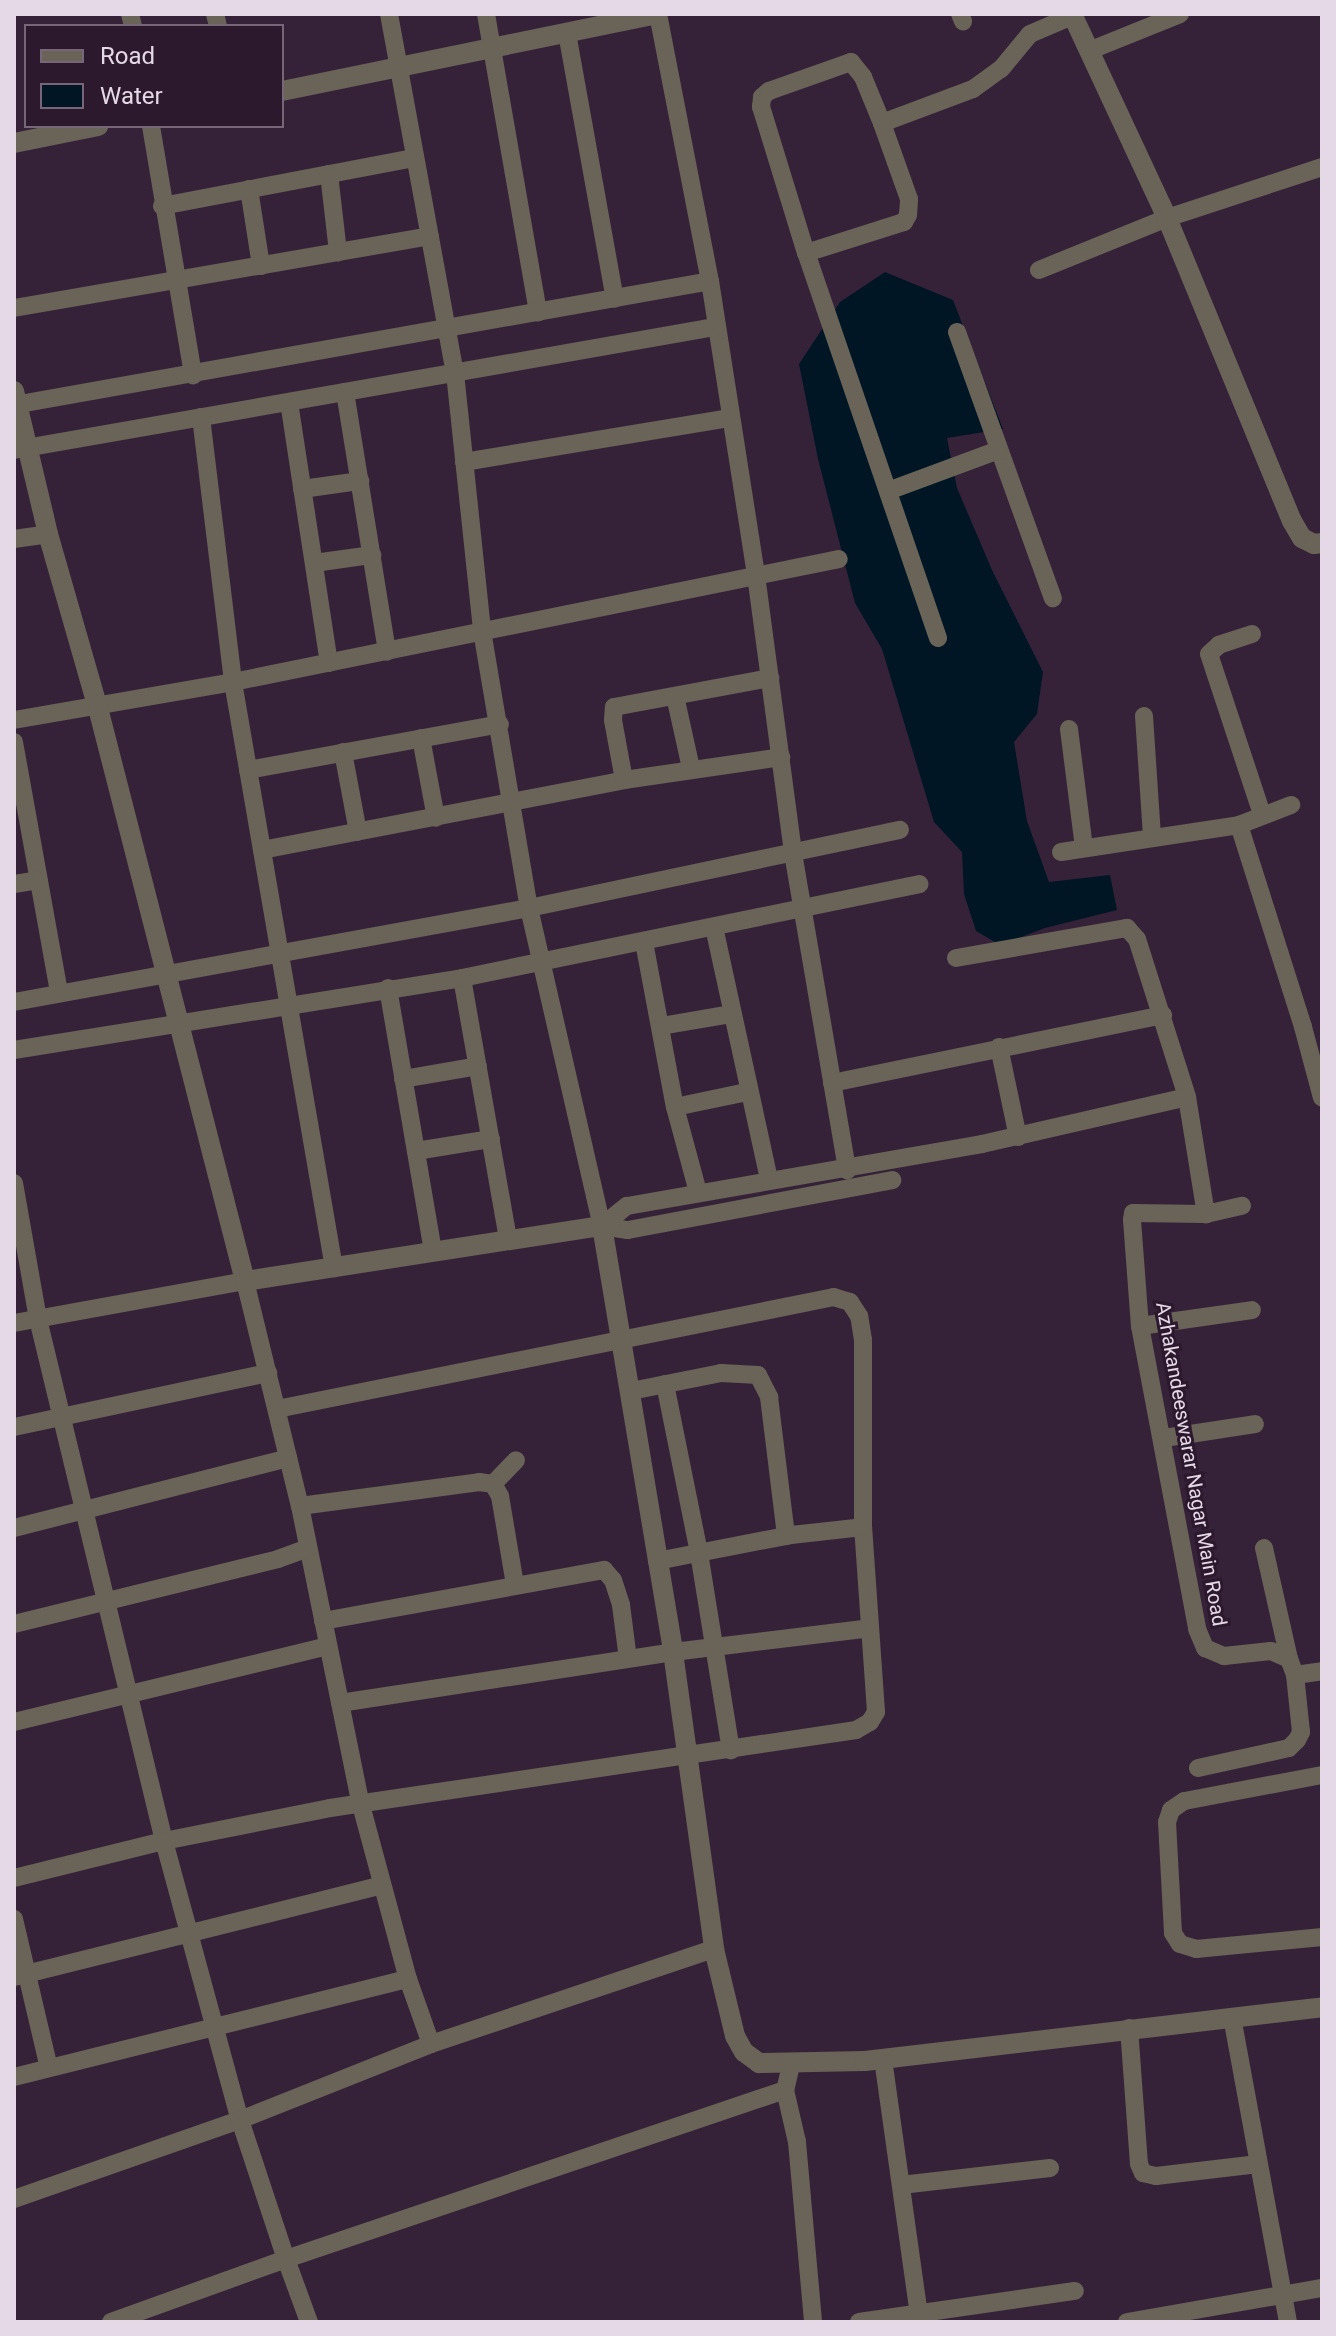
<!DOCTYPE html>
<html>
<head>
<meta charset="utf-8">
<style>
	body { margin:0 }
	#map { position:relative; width:1336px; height:2336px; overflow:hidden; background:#362238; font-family:Roboto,sans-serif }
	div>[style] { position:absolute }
	.water>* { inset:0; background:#001625 }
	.minor>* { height:18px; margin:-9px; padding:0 9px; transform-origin:9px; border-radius:9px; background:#696457 }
	.tertiary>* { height:20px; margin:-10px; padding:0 10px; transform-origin:10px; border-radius:10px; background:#696457 }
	span { translate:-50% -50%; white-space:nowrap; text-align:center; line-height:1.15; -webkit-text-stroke:6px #2c192e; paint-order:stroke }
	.street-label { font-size:20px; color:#e6d9e7 }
	.frame { position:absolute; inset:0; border:16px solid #e6d9e7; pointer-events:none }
	.legend { position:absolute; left:24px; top:24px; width:260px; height:104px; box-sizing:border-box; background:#2c192e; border:2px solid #766678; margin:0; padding:10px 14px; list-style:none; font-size:24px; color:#e6d9e7 }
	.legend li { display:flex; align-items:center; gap:16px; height:40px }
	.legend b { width:40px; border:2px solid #766678 }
</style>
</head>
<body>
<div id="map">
	<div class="water">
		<div style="clip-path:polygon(885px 272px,953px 300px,1003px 429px,947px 438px,957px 488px,992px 570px,1043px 672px,1037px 714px,1014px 742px,1027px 821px,1049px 882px,1110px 875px,1117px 910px,1045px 928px,1000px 945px,976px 931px,964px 894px,962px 852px,934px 822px,882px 649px,855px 603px,818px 459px,799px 364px,840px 302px)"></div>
	</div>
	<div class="minor">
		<div style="left:130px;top:14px;width:12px;rotate:76deg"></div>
		<div style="left:215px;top:14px;width:12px;rotate:76deg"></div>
		<div style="left:389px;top:14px;width:365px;rotate:79.6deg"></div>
		<div style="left:455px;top:373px;width:259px;rotate:84deg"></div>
		<div style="left:482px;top:631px;width:281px;rotate:80.4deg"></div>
		<div style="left:529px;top:908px;width:326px;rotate:77.1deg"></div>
		<div style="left:486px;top:14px;width:303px;rotate:80.1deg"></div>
		<div style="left:658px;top:14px;width:272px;rotate:79deg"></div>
		<div style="left:710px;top:281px;width:298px;rotate:81.1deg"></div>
		<div style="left:756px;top:575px;width:280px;rotate:82.4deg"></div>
		<div style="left:793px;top:853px;width:322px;rotate:80.3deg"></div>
		<div style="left:960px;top:14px;width:8px;rotate:67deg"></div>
		<div style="left:567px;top:33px;width:270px;rotate:79.8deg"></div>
		<div style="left:1091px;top:50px;width:96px;rotate:-22deg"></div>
		<div style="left:151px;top:126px;width:253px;rotate:80.4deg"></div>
		<div style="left:329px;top:174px;width:79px;rotate:83.4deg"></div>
		<div style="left:249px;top:189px;width:78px;rotate:81.1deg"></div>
		<div style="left:162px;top:206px;width:257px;rotate:-10.8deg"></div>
		<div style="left:806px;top:253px;width:103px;rotate:-17.6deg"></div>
		<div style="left:904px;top:222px;width:8px;rotate:-60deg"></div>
		<div style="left:908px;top:215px;width:16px;rotate:-86deg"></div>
		<div style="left:909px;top:199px;width:81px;rotate:-109.6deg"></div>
		<div style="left:1039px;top:270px;width:138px;rotate:-22.1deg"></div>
		<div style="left:1167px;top:218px;width:163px;rotate:-18.2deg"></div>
		<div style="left:14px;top:308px;width:422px;rotate:-9.8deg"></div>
		<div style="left:957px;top:332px;width:283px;rotate:70.2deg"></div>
		<div style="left:345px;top:392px;width:263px;rotate:80.8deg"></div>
		<div style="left:289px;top:402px;width:264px;rotate:81.3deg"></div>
		<div style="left:14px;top:405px;width:707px;rotate:-10.1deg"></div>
		<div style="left:201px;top:417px;width:267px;rotate:83.1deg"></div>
		<div style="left:233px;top:682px;width:595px;rotate:80.22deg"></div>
		<div style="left:14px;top:450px;width:712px;rotate:-9.95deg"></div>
		<div style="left:464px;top:462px;width:270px;rotate:-9.4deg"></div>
		<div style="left:302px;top:489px;width:59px;rotate:-7.9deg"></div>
		<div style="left:888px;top:491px;width:118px;rotate:-20.3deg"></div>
		<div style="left:14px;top:539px;width:34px;rotate:-8deg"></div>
		<div style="left:314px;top:563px;width:59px;rotate:-7.9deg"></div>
		<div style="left:1252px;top:634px;width:35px;rotate:162deg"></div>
		<div style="left:1219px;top:645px;width:13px;rotate:138deg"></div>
		<div style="left:1209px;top:654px;width:169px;rotate:71.7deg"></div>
		<div style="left:938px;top:638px;width:407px;rotate:-108.9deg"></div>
		<div style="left:806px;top:253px;width:153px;rotate:-107.1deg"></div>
		<div style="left:761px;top:107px;width:10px;rotate:-84deg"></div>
		<div style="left:762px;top:97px;width:9px;rotate:-41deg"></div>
		<div style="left:769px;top:91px;width:87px;rotate:-19.5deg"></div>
		<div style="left:851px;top:62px;width:19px;rotate:51deg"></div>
		<div style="left:863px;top:77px;width:50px;rotate:67.6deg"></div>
		<div style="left:882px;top:123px;width:97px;rotate:-20.5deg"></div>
		<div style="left:973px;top:89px;width:34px;rotate:-36deg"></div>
		<div style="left:1001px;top:69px;width:45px;rotate:-50.4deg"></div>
		<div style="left:1030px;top:34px;width:46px;rotate:-23.2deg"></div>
		<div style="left:675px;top:696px;width:74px;rotate:77.5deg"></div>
		<div style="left:1144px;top:716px;width:122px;rotate:86.2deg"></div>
		<div style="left:14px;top:720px;width:222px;rotate:-9.8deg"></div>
		<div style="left:233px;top:682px;width:618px;rotate:-11.47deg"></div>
		<div style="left:1069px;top:729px;width:120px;rotate:82.8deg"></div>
		<div style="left:421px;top:738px;width:81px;rotate:79.4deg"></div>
		<div style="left:14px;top:742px;width:255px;rotate:79.8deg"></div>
		<div style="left:343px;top:752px;width:81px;rotate:79.4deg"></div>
		<div style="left:248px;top:770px;width:256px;rotate:-10.3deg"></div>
		<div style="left:624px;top:780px;width:61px;rotate:-100.4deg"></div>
		<div style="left:613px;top:720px;width:13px;rotate:-86deg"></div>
		<div style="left:614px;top:707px;width:159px;rotate:-10.5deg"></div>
		<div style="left:1239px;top:825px;width:212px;rotate:72.4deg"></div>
		<div style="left:1303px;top:1027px;width:73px;rotate:75deg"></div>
		<div style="left:262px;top:850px;width:369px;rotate:-10.9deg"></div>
		<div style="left:624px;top:780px;width:159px;rotate:-8.3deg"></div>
		<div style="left:1061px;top:852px;width:180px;rotate:-8.6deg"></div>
		<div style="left:1239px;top:825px;width:56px;rotate:-21deg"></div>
		<div style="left:14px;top:884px;width:25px;rotate:-9deg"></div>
		<div style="left:714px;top:927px;width:258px;rotate:77.7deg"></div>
		<div style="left:644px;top:942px;width:168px;rotate:79.4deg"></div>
		<div style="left:675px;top:1107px;width:88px;rotate:74.9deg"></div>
		<div style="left:956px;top:958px;width:174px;rotate:-10deg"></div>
		<div style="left:1127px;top:928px;width:15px;rotate:48deg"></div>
		<div style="left:1137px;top:939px;width:166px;rotate:72.4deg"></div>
		<div style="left:462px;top:978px;width:265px;rotate:80deg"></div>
		<div style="left:388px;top:988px;width:268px;rotate:80.3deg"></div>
		<div style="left:14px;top:1002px;width:524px;rotate:-10.34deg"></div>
		<div style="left:529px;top:908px;width:379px;rotate:-11.9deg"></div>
		<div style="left:661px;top:1026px;width:72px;rotate:-9.6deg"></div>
		<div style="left:999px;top:1047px;width:92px;rotate:78.1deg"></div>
		<div style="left:14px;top:1050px;width:454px;rotate:-9.1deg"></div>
		<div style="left:462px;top:978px;width:467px;rotate:-11.6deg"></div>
		<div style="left:403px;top:1079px;width:76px;rotate:-9.8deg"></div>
		<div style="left:832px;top:1083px;width:338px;rotate:-11.6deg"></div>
		<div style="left:675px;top:1107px;width:74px;rotate:-11.8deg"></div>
		<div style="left:416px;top:1151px;width:76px;rotate:-9.1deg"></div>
		<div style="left:14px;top:1183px;width:138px;rotate:80deg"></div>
		<div style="left:38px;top:1319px;width:537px;rotate:76.43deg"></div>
		<div style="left:164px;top:1841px;width:289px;rotate:74.8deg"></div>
		<div style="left:240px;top:2120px;width:146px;rotate:71.7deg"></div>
		<div style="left:286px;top:2259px;width:186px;rotate:160.2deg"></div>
		<div style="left:1206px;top:1214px;width:37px;rotate:-13deg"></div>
		<div style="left:602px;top:1226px;width:32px;rotate:-39deg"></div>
		<div style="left:627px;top:1206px;width:360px;rotate:-9.9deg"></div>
		<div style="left:982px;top:1144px;width:210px;rotate:-12.9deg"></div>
		<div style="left:1187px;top:1097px;width:119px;rotate:80.8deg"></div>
		<div style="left:1206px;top:1214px;width:73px;rotate:-179.2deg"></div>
		<div style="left:1133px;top:1213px;width:7px;rotate:98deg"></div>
		<div style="left:1132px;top:1220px;width:106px;rotate:85.7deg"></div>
		<div style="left:1140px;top:1326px;width:308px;rotate:79.3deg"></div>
		<div style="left:1197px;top:1629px;width:21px;rotate:67deg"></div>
		<div style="left:1205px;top:1648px;width:21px;rotate:23deg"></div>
		<div style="left:1224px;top:1656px;width:47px;rotate:-6.1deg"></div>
		<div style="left:1271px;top:1651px;width:20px;rotate:24deg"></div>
		<div style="left:1289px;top:1659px;width:17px;rotate:69deg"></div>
		<div style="left:1295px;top:1675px;width:27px;rotate:-8deg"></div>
		<div style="left:602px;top:1226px;width:26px;rotate:9deg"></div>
		<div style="left:628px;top:1230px;width:269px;rotate:-10.7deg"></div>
		<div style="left:14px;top:1323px;width:235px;rotate:-10.3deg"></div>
		<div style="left:245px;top:1281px;width:232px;rotate:76.3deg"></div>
		<div style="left:300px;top:1506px;width:305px;rotate:78.5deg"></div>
		<div style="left:361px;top:1805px;width:180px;rotate:74.9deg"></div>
		<div style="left:408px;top:1979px;width:69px;rotate:70.5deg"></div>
		<div style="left:1140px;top:1326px;width:113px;rotate:-8.1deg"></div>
		<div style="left:665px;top:1384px;width:172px;rotate:78.6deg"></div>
		<div style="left:699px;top:1553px;width:200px;rotate:80.8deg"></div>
		<div style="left:631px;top:1391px;width:92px;rotate:-11.3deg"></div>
		<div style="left:721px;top:1373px;width:37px;rotate:3deg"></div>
		<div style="left:758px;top:1375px;width:25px;rotate:63deg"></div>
		<div style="left:769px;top:1397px;width:140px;rotate:83deg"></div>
		<div style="left:14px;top:1427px;width:260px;rotate:-12deg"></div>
		<div style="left:1164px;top:1438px;width:92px;rotate:-8.7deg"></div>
		<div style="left:493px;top:1484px;width:33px;rotate:-46deg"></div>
		<div style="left:300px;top:1506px;width:181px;rotate:-7.6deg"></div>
		<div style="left:479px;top:1482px;width:14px;rotate:8deg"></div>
		<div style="left:493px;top:1484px;width:14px;rotate:60deg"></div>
		<div style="left:500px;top:1496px;width:90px;rotate:80.4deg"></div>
		<div style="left:14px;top:1528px;width:283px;rotate:-14.3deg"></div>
		<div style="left:1264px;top:1548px;width:114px;rotate:77.3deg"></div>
		<div style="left:657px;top:1561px;width:136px;rotate:-11deg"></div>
		<div style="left:791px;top:1535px;width:72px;rotate:-6.3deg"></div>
		<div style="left:323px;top:1621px;width:286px;rotate:-10.3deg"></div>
		<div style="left:604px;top:1570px;width:13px;rotate:48deg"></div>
		<div style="left:613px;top:1580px;width:26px;rotate:72deg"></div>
		<div style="left:621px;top:1605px;width:54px;rotate:82.6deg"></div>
		<div style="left:14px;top:1624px;width:272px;rotate:-13.8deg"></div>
		<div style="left:278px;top:1559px;width:32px;rotate:-20deg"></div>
		<div style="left:340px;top:1703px;width:337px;rotate:-8.7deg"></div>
		<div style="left:673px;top:1652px;width:198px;rotate:-6.9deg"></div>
		<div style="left:14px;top:1722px;width:323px;rotate:-13.6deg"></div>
		<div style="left:1198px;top:1768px;width:93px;rotate:-12.4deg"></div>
		<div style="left:1289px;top:1748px;width:11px;rotate:-45deg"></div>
		<div style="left:1297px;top:1740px;width:9px;rotate:-63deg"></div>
		<div style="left:1301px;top:1732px;width:57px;rotate:-96deg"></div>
		<div style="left:1322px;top:1775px;width:140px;rotate:169.3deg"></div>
		<div style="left:1184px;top:1801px;width:16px;rotate:145deg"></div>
		<div style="left:1171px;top:1810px;width:13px;rotate:108deg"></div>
		<div style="left:1167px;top:1822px;width:111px;rotate:86.9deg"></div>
		<div style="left:1173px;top:1933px;width:13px;rotate:58deg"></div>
		<div style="left:1180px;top:1944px;width:17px;rotate:17deg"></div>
		<div style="left:1196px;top:1949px;width:127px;rotate:-5.4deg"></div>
		<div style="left:14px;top:1878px;width:154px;rotate:-13.9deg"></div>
		<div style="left:164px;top:1841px;width:169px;rotate:-11.2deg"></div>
		<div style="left:330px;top:1808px;width:532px;rotate:-8.43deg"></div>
		<div style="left:856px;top:1730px;width:16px;rotate:-30deg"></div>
		<div style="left:870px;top:1722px;width:12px;rotate:-59deg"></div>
		<div style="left:876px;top:1712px;width:185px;rotate:-94deg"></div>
		<div style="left:863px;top:1527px;width:187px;rotate:-90deg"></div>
		<div style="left:863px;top:1340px;width:24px;rotate:-99deg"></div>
		<div style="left:859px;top:1316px;width:17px;rotate:-123deg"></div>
		<div style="left:850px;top:1302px;width:17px;rotate:-163deg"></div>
		<div style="left:834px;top:1297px;width:568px;rotate:168.63deg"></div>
		<div style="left:14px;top:1919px;width:153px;rotate:76.8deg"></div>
		<div style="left:14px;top:1977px;width:379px;rotate:-14deg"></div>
		<div style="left:1232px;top:2017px;width:310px;rotate:79.6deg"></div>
		<div style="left:1129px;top:2028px;width:136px;rotate:85.8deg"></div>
		<div style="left:1139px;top:2164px;width:10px;rotate:66deg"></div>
		<div style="left:1143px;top:2173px;width:13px;rotate:13deg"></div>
		<div style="left:1156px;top:2176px;width:103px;rotate:-6.7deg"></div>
		<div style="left:883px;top:2059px;width:266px;rotate:82deg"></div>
		<div style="left:791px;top:2065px;width:26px;rotate:103deg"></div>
		<div style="left:785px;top:2090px;width:53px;rotate:77deg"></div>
		<div style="left:797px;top:2142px;width:181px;rotate:84.9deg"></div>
		<div style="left:14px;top:2077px;width:406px;rotate:-14deg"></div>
		<div style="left:901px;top:2185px;width:150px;rotate:-6.5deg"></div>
		<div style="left:14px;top:2199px;width:239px;rotate:-19.3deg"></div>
		<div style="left:240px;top:2120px;width:206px;rotate:-21.7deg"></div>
		<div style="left:431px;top:2044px;width:299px;rotate:-18.6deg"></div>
		<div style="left:309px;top:2322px;width:67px;rotate:-110.1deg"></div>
		<div style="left:286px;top:2259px;width:527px;rotate:-18.71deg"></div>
		<div style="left:859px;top:2322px;width:218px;rotate:-8.2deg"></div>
		<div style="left:1127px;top:2322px;width:198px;rotate:-9.9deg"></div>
	</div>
	<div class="tertiary">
		<div style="left:1072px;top:14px;width:225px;rotate:65deg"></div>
		<div style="left:1167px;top:218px;width:328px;rotate:67.6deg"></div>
		<div style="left:1292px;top:521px;width:20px;rotate:60deg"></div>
		<div style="left:1302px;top:538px;width:13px;rotate:27deg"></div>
		<div style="left:1314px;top:544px;width:8px;rotate:-7deg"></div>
		<div style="left:282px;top:91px;width:382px;rotate:-11.6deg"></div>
		<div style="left:14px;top:143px;width:86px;rotate:-11.4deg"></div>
		<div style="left:14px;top:391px;width:147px;rotate:76.6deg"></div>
		<div style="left:48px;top:534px;width:181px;rotate:74deg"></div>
		<div style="left:98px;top:708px;width:592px;rotate:75.61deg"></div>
		<div style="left:245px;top:1281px;width:361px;rotate:-8.8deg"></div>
		<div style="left:602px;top:1226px;width:432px;rotate:80.5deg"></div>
		<div style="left:673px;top:1652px;width:300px;rotate:82.1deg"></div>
		<div style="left:714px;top:1949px;width:89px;rotate:76.4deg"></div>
		<div style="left:735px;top:2036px;width:18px;rotate:61deg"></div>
		<div style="left:744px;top:2052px;width:19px;rotate:36deg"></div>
		<div style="left:759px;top:2063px;width:106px;rotate:-1.1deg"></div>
		<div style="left:865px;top:2061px;width:460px;rotate:-6.7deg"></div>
	</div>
	<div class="street-label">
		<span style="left:1191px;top:1464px;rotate:80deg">Azhakandeeswarar Nagar Main Road</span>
	</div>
	<div class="frame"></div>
	<ul class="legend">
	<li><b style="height:10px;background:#696457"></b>Road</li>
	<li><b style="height:22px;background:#001625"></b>Water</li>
	</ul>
</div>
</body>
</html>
